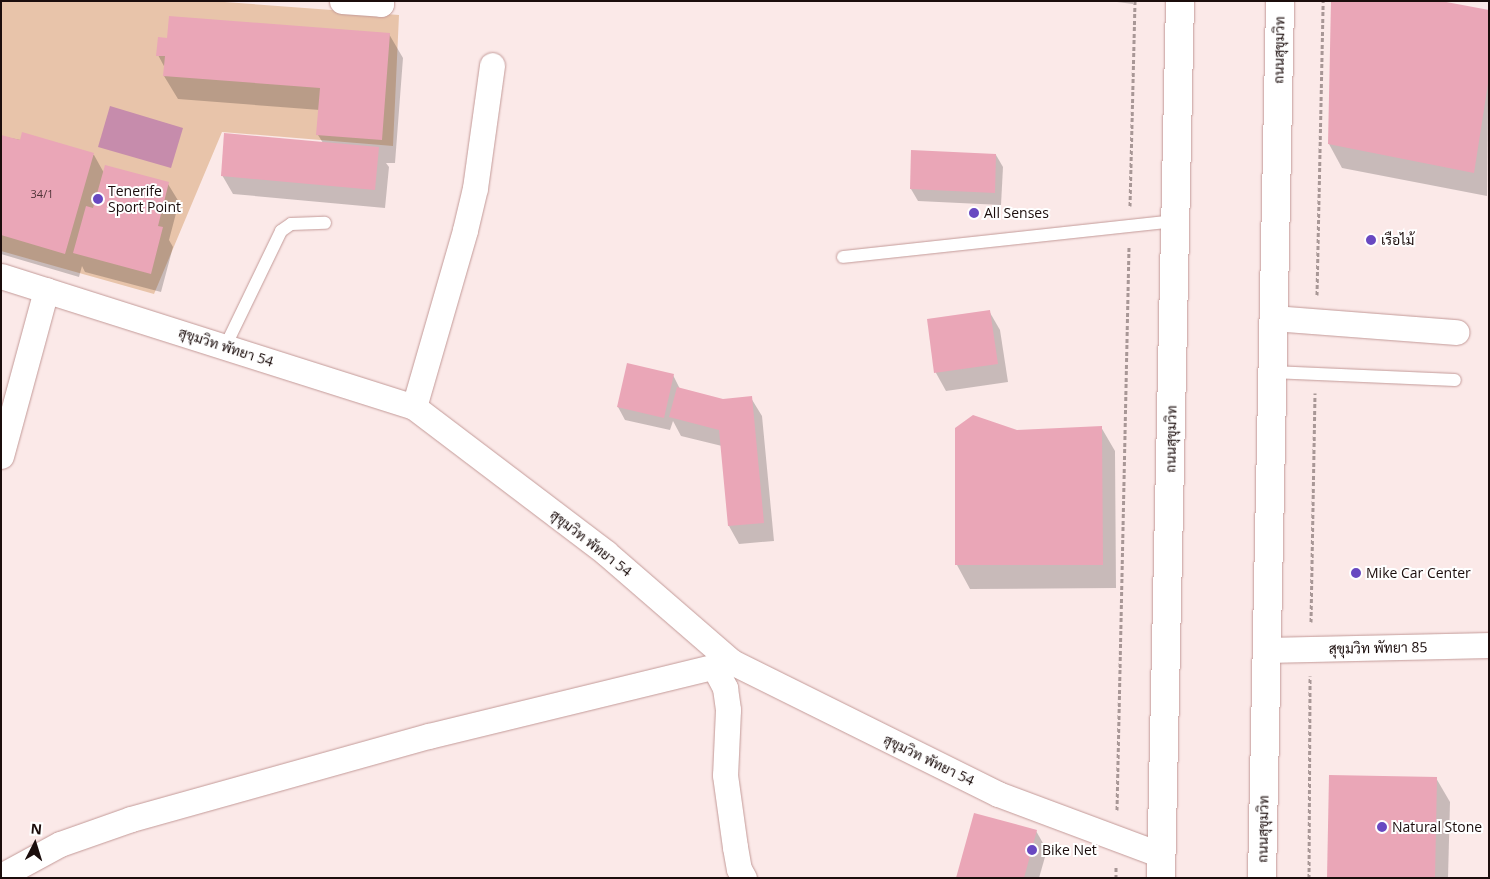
<!DOCTYPE html>
<html>
<head>
<meta charset="utf-8">
<style>
	body { margin:0 }
	#map { position:relative; width:1490px; height:879px; overflow:hidden; background:#fbe9e8; font-family:"Open Sans",Sarabun,sans-serif }
	div>[style] { position:absolute }
	.green>* { inset:0; background:#e8c4aa }
	.water>* { inset:0; background:#c68cac }
	.shadow>* { inset:0; background:#0003 }
	.building>* { inset:0; background:#eaa6b7 }
	.path>* { height:3px; margin-top:-1.5px; transform-origin:0; background:repeating-linear-gradient(90deg,#a89796 0 4px,transparent 0 6.5px) }
	.roads { filter:drop-shadow(0 0 1px #c39a98) drop-shadow(0 0 1px #c39a98) }
	.lane>* { height:12px; margin:-6px; padding:0 6px; transform-origin:6px; border-radius:6px; background:#fff }
	.street>* { height:25px; margin:-12.5px; padding:0 12.5px; transform-origin:12.5px; border-radius:12.5px; background:#fff }
	.highway>* { height:28px; margin:-14px; padding:0 14px; transform-origin:14px; border-radius:14px; background:#fff }
	.dots>* { width:14px; height:14px; translate:-50% -50%; box-sizing:border-box; border:2px solid #fff; border-radius:50% }
	span { translate:-50% -50%; white-space:nowrap; text-align:center; line-height:1.15; -webkit-text-stroke:4px #fff; paint-order:stroke }
	.number-label { font-size:11px; color:#4f3337 }
	.number-label span { -webkit-text-stroke-width:0 }
	.street-label { font-size:14px; color:#1b0d0c }
	.poi-label { font-size:14px; color:#1b0d0c }
	.left { translate:0 -50%; text-align:left }
	.frame { position:absolute; inset:0; border:2px solid #1b0d0c; pointer-events:none }
	.north { position:absolute; left:10px; top:819px; width:50px; height:50px; -webkit-text-stroke:4px #fff; paint-order:stroke; rotate:5deg; font-size:14px; font-weight:700; line-height:20px; text-align:center; color:#1b0d0c }
	.north::after { content:''; display:block; margin:auto; width:18px; height:22px; background:#1b0d0c; clip-path:polygon(50% 0,100% 100%,50% 72%,0 100%) }
</style>
</head>
<body>
<div id="map">
	<div class="green">
		<div style="clip-path:polygon(1px 1px,211px 1px,399px 15px,393px 146px,222px 132px,154px 294px,1px 251px)"></div>
	</div>
	<div class="water">
		<div style="clip-path:polygon(110px 106px,183px 128px,171px 168px,98px 147px)"></div>
	</div>
	<div class="shadow">
		<div style="clip-path:polygon(1109px 1px,1133px 1px,1133px 4px)"></div>
		<div style="clip-path:polygon(1489px 11px,1487px 196px,1342px 168px,1329px 144px)"></div>
		<div style="clip-path:polygon(389px 34px,403px 58px,395px 163px,386px 163px,389px 167px,385px 208px,233px 194px,222px 175px,323px 143px,318px 135px,320px 110px,178px 99px,164px 76px,165px 68px,158px 55px)"></div>
		<div style="clip-path:polygon(1px 136px,94px 155px,104px 173px,168px 184px,179px 202px,169px 240px,173px 247px,161px 292px,85px 272px,82px 266px,79px 277px,1px 254px)"></div>
		<div style="clip-path:polygon(996px 155px,1003px 167px,1001px 205px,918px 201px,911px 189px)"></div>
		<div style="clip-path:polygon(989px 311px,1000px 330px,1008px 382px,946px 391px,936px 373px,928px 320px)"></div>
		<div style="clip-path:polygon(673px 375px,680px 389px,723px 401px,751px 398px,762px 416px,774px 541px,739px 544px,729px 526px,722px 446px,681px 436px,673px 421px,670px 430px,625px 420px,618px 407px)"></div>
		<div style="clip-path:polygon(1101px 427px,1115px 451px,1116px 588px,970px 589px,957px 565px,957px 428px,1017px 431px)"></div>
		<div style="clip-path:polygon(1436px 778px,1450px 802px,1448px 878px,1328px 878px)"></div>
		<div style="clip-path:polygon(1036px 831px,1047px 850px,1039px 878px,957px 878px)"></div>
	</div>
	<div class="building">
		<div style="clip-path:polygon(1331px 1px,1441px 1px,1489px 10px,1489px 77px,1474px 173px,1328px 144px)"></div>
		<div style="clip-path:polygon(169px 16px,390px 33px,382px 140px,316px 135px,320px 88px,163px 76px,165px 56px,156px 56px,158px 37px,167px 38px)"></div>
		<div style="clip-path:polygon(22px 132px,94px 153px,65px 254px,1px 235px,1px 135px,20px 140px)"></div>
		<div style="clip-path:polygon(224px 133px,379px 147px,375px 190px,221px 176px)"></div>
		<div style="clip-path:polygon(911px 150px,996px 154px,995px 193px,910px 189px)"></div>
		<div style="clip-path:polygon(105px 165px,169px 182px,158px 226px,163px 227px,151px 274px,73px 253px,86px 206px,93px 208px)"></div>
		<div style="clip-path:polygon(990px 310px,998px 364px,934px 373px,927px 319px)"></div>
		<div style="clip-path:polygon(627px 363px,674px 374px,664px 418px,617px 407px)"></div>
		<div style="clip-path:polygon(677px 387px,723px 399px,752px 396px,764px 523px,728px 526px,719px 430px,669px 417px)"></div>
		<div style="clip-path:polygon(973px 415px,1017px 430px,1102px 426px,1103px 565px,955px 565px,955px 428px)"></div>
		<div style="clip-path:polygon(1329px 775px,1437px 777px,1435px 878px,1327px 878px)"></div>
		<div style="clip-path:polygon(974px 813px,1037px 830px,1024px 878px,956px 878px)"></div>
	</div>
	<div class="path">
		<div style="left:1130px;top:206px;width:205px;rotate:-88.6deg"></div>
		<div style="left:1317px;top:295px;width:294px;rotate:-88.8deg"></div>
		<div style="left:1311px;top:622px;width:229px;rotate:-89deg"></div>
		<div style="left:1117px;top:810px;width:563px;rotate:-88.78deg"></div>
		<div style="left:1116px;top:878px;width:11px;rotate:-90deg"></div>
		<div style="left:1309px;top:878px;width:202px;rotate:-89.7deg"></div>
	</div>
	<div class="roads">
		<div class="lane">
			<div style="left:843px;top:257px;width:335px;rotate:-6.2deg"></div>
			<div style="left:225px;top:347px;width:129px;rotate:-64.2deg"></div>
			<div style="left:281px;top:231px;width:12px;rotate:-35deg"></div>
			<div style="left:291px;top:224px;width:34px;rotate:-2deg"></div>
			<div style="left:1272px;top:372px;width:183px;rotate:2.5deg"></div>
		</div>
		<div class="street">
			<div style="left:342px;top:1px;width:39px;rotate:4deg"></div>
			<div style="left:381px;top:4px;width:3px;rotate:-90deg"></div>
			<div style="left:1px;top:276px;width:433px;rotate:17.6deg"></div>
			<div style="left:414px;top:407px;width:241px;rotate:37.2deg"></div>
			<div style="left:606px;top:553px;width:167px;rotate:40.9deg"></div>
			<div style="left:732px;top:662px;width:297px;rotate:26.4deg"></div>
			<div style="left:998px;top:794px;width:174px;rotate:20.5deg"></div>
			<div style="left:1273px;top:318px;width:184px;rotate:4.4deg"></div>
			<div style="left:414px;top:407px;width:184px;rotate:-73.9deg"></div>
			<div style="left:465px;top:230px;width:43px;rotate:-76.6deg"></div>
			<div style="left:475px;top:188px;width:124px;rotate:-82.1deg"></div>
			<div style="left:1px;top:456px;width:172px;rotate:-74.8deg"></div>
			<div style="left:1267px;top:650px;width:222px;rotate:-1.3deg"></div>
			<div style="left:714px;top:667px;width:24px;rotate:62deg"></div>
			<div style="left:725px;top:688px;width:22px;rotate:82deg"></div>
			<div style="left:728px;top:710px;width:65px;rotate:92.6deg"></div>
			<div style="left:725px;top:775px;width:73px;rotate:82.1deg"></div>
			<div style="left:735px;top:847px;width:22px;rotate:80deg"></div>
			<div style="left:739px;top:869px;width:10px;rotate:61deg"></div>
			<div style="left:1px;top:876px;width:67px;rotate:-28.5deg"></div>
			<div style="left:60px;top:844px;width:75px;rotate:-19.4deg"></div>
			<div style="left:131px;top:819px;width:309px;rotate:-15.6deg"></div>
			<div style="left:429px;top:736px;width:312px;rotate:-13.7deg"></div>
		</div>
		<div class="highway">
			<div style="left:1161px;top:878px;width:877px;rotate:-88.76deg"></div>
			<div style="left:1262px;top:878px;width:877px;rotate:-88.82deg"></div>
		</div>
	</div>
	<div class="dots">
		<div style="left:98px;top:199px;background:#6848c1"></div>
		<div style="left:974px;top:213px;background:#6848c1"></div>
		<div style="left:1371px;top:240px;background:#6848c1"></div>
		<div style="left:1356px;top:573px;background:#6848c1"></div>
		<div style="left:1382px;top:827px;background:#6848c1"></div>
		<div style="left:1032px;top:850px;background:#6848c1"></div>
	</div>
	<div class="number-label">
		<span style="left:42px;top:194px">34/1</span>
	</div>
	<div class="street-label">
		<span style="left:1279px;top:50px;rotate:-89deg">ถนนสุขุมวิท</span>
		<span style="left:226px;top:347px;rotate:18deg">สุขุมวิท พัทยา 54</span>
		<span style="left:1171px;top:439px;rotate:-89deg">ถนนสุขุมวิท</span>
		<span style="left:591px;top:543px;rotate:38deg">สุขุมวิท พัทยา 54</span>
		<span style="left:1378px;top:648px;rotate:-1deg">สุขุมวิท พัทยา 85</span>
		<span style="left:929px;top:760px;rotate:26deg">สุขุมวิท พัทยา 54</span>
		<span style="left:1263px;top:829px;rotate:-89deg">ถนนสุขุมวิท</span>
	</div>
	<div class="poi-label">
		<span class="left" style="left:108px;top:199px">Tenerife<br>Sport Point</span>
		<span class="left" style="left:984px;top:213px">All Senses</span>
		<span class="left" style="left:1381px;top:240px">เรือไม้</span>
		<span class="left" style="left:1366px;top:573px">Mike Car Center</span>
		<span class="left" style="left:1392px;top:827px">Natural Stone</span>
		<span class="left" style="left:1042px;top:850px">Bike Net</span>
	</div>
	<div class="frame"></div>
	<div class="north">N</div>
</div>
</body>
</html>
